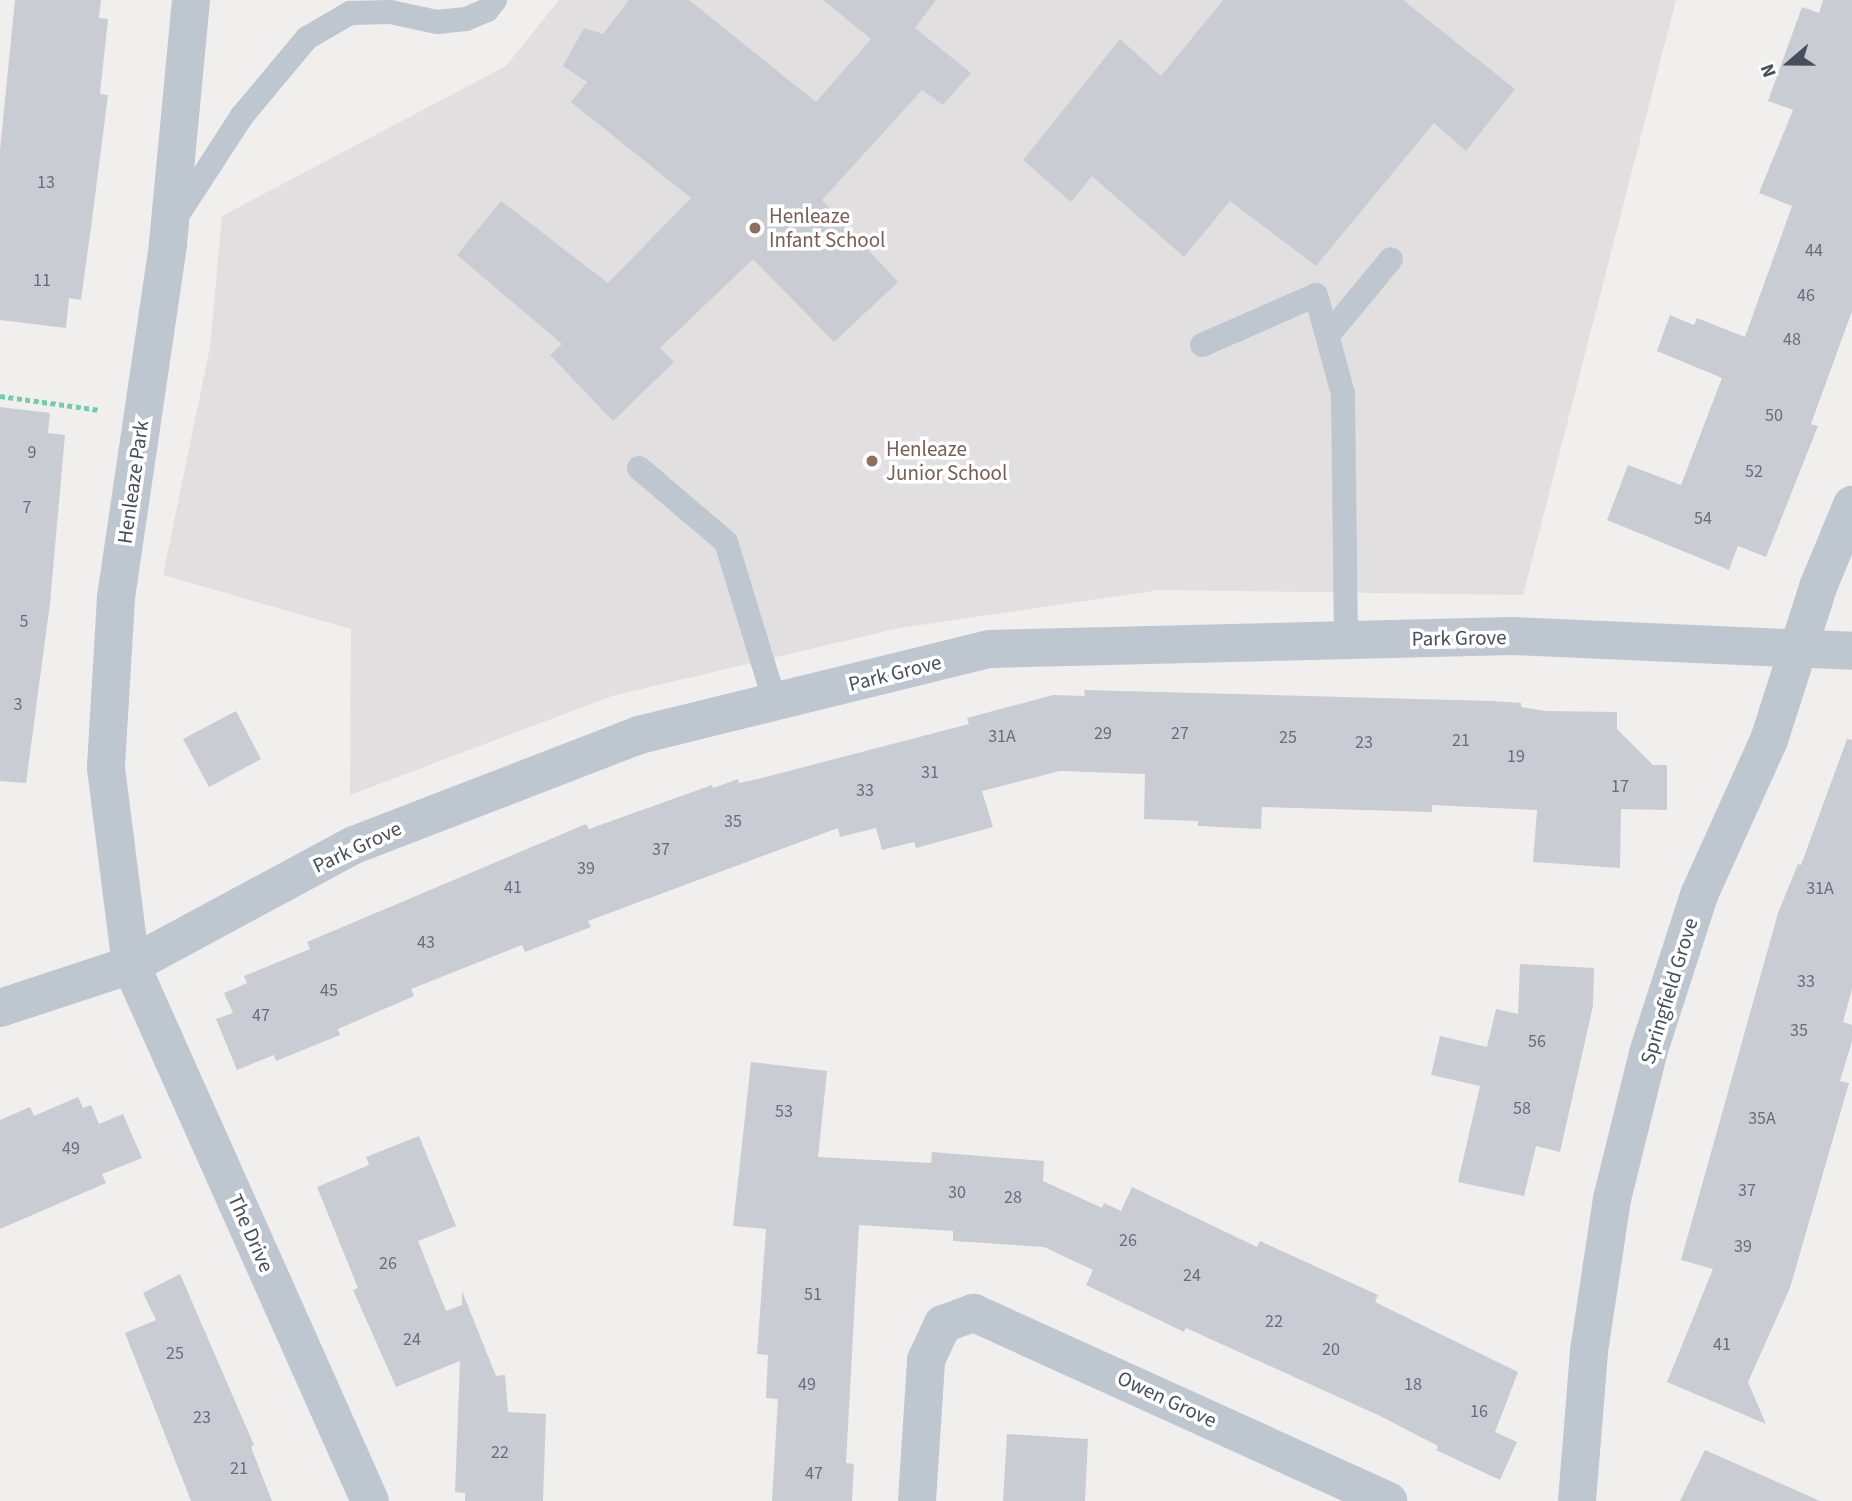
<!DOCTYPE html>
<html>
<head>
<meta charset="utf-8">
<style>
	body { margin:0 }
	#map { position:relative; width:1852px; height:1501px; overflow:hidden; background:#f1eeee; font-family:"Source Sans 3",sans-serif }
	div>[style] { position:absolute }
	.education>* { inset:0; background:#e1dfe0 }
	.building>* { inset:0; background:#caccd4 }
	.path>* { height:4.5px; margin-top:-2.25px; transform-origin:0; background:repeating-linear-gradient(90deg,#75cbac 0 5px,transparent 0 8.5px) }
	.service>* { height:24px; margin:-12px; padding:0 12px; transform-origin:12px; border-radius:12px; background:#bec6d0 }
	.minor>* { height:38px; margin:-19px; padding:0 19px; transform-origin:19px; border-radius:19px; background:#bec6d0 }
	.tertiary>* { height:38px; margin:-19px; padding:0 19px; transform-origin:19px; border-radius:19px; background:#bec6d0 }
	.dots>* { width:19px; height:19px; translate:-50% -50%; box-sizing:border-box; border:4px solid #fff; border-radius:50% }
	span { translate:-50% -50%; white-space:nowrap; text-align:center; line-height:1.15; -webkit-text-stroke:7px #fff; paint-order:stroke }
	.number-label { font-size:18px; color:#676e79 }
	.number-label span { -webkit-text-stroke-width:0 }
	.education-label { font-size:21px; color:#785e54 }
	.left { translate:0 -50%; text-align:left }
	.street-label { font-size:21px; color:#464f5b }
	.north { position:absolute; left:1754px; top:28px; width:70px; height:70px; -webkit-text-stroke:5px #fff; paint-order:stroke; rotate:250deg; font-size:19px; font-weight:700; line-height:28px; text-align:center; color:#464f5b }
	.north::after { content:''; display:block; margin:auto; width:24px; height:32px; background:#464f5b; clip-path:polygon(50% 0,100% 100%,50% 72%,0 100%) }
</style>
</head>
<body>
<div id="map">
	<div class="education">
		<div style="clip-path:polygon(559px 0,1676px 0,1523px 595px,1160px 590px,899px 628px,612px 696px,350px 795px,351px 629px,163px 575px,210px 347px,222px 216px,506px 66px)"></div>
	</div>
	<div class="building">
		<div style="clip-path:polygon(15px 0,101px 0,99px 18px,108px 19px,100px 94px,108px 95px,92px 220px,81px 300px,69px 298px,66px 328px,0 320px,0 150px)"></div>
		<div style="clip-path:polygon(629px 0,689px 0,816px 102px,871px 39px,823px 0,936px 0,915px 28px,971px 73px,943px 105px,922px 90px,822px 200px,898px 282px,834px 342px,753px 259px,660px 348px,674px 362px,613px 421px,550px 355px,562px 344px,457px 255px,501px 201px,608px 283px,691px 198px,571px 102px,587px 82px,563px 66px,584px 28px,603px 34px)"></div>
		<div style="clip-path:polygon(1223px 0,1403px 0,1515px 89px,1466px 151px,1434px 123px,1316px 266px,1230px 201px,1184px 257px,1092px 176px,1071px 202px,1023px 160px,1120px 39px,1161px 76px)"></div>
		<div style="clip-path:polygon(1823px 0,1852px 0,1852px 311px,1811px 424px,1818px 426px,1766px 557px,1738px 546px,1729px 570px,1607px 520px,1628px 465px,1681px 485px,1722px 378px,1657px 351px,1670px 315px,1694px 325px,1697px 318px,1745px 337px,1792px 206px,1759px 193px,1793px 110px,1768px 101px,1802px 7px,1819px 13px)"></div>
		<div style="clip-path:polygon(0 407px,50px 413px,48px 433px,65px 435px,50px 603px,26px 783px,0 781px)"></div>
		<div style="clip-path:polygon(1084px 690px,1491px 701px,1521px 703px,1521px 707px,1545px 711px,1617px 712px,1617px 729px,1653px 765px,1667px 765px,1667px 810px,1621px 809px,1620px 868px,1533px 862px,1537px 810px,1432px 805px,1432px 812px,1262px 807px,1261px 829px,1198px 826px,1198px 821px,1144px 819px,1145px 774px,1060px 771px,982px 791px,993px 827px,916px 848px,914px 842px,882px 850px,876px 828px,840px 837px,838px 828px,588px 921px,591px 927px,525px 952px,522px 945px,411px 989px,414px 996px,338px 1029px,340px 1035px,276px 1061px,274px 1055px,237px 1070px,216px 1019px,233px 1013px,224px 993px,247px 983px,244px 976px,310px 949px,307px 942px,586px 824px,589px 829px,712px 785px,713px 788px,738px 779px,739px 783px,758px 779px,969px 724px,967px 718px,1053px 695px,1085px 696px)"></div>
		<div style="clip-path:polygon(236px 711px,261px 759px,209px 787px,183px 739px)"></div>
		<div style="clip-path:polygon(1847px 739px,1852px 740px,1852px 989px,1843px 1022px,1852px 1025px,1852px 1041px,1840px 1081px,1849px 1083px,1790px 1288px,1748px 1382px,1766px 1424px,1667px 1382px,1713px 1269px,1681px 1260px,1778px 913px,1798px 864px,1801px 865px)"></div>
		<div style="clip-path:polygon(1520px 964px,1594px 968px,1593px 1006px,1560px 1152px,1536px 1146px,1524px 1196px,1458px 1182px,1480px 1086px,1431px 1075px,1440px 1036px,1487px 1047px,1496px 1009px,1518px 1014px)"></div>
		<div style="clip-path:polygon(751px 1062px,827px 1071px,818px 1157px,931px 1163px,932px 1152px,1044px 1161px,1043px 1181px,1102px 1208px,1104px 1203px,1121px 1211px,1132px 1187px,1257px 1247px,1260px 1241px,1378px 1295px,1375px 1302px,1518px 1372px,1495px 1432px,1517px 1442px,1500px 1480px,1436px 1450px,1438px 1446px,1380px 1416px,1186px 1328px,1184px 1332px,1086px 1285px,1093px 1270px,1044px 1247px,953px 1241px,953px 1231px,859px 1225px,846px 1463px,854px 1464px,852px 1501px,772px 1501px,778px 1399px,766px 1398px,768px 1355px,757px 1354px,766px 1229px,733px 1226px)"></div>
		<div style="clip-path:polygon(78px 1097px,83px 1108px,91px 1105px,99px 1124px,123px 1114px,142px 1158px,102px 1174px,106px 1183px,0 1229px,0 1120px,30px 1107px,34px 1116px)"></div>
		<div style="clip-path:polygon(419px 1136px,456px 1226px,418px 1241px,446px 1311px,462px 1305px,462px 1291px,496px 1376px,505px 1375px,508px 1412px,546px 1414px,543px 1501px,465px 1501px,465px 1493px,455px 1492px,460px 1361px,396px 1387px,353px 1290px,358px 1288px,317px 1187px,369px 1165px,366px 1157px)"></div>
		<div style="clip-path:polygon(180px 1274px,254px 1445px,251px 1447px,272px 1501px,191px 1501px,125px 1333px,156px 1320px,143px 1293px)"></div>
		<div style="clip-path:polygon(1007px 1434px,1088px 1439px,1085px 1501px,1003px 1501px)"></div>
		<div style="clip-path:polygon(1705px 1450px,1820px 1501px,1680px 1501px)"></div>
	</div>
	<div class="path">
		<div style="left:0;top:396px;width:101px;rotate:8deg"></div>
	</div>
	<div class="service">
		<div style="left:175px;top:219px;width:123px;rotate:-57deg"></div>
		<div style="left:242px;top:116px;width:102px;rotate:-50.2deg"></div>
		<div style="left:307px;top:38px;width:50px;rotate:-30.2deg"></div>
		<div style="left:350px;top:13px;width:40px;rotate:-1.4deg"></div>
		<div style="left:390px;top:12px;width:48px;rotate:12deg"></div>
		<div style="left:437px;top:22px;width:29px;rotate:-6deg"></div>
		<div style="left:466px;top:19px;width:23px;rotate:-23deg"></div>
		<div style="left:487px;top:10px;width:13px;rotate:-51deg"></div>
		<div style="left:1329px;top:334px;width:97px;rotate:-50.4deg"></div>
		<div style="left:1202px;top:345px;width:124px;rotate:-23.7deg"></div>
		<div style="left:1316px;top:295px;width:103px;rotate:74.7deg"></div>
		<div style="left:1343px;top:394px;width:246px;rotate:89.3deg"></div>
		<div style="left:639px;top:468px;width:114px;rotate:40.4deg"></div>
		<div style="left:726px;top:542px;width:167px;rotate:73deg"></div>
	</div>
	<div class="minor">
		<div style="left:191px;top:0;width:246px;rotate:95.4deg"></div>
		<div style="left:168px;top:245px;width:357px;rotate:98.4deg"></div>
		<div style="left:116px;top:598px;width:170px;rotate:93.4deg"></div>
		<div style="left:106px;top:768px;width:199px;rotate:82.8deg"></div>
		<div style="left:131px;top:965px;width:587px;rotate:65.97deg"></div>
		<div style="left:0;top:1008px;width:138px;rotate:-18.2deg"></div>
		<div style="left:131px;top:965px;width:253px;rotate:-28.3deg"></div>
		<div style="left:354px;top:845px;width:305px;rotate:-21.1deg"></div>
		<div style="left:639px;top:735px;width:361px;rotate:-13.8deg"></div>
		<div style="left:990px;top:649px;width:523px;rotate:-1.42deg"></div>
		<div style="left:1513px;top:636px;width:339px;rotate:2.5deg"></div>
		<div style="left:917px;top:1501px;width:141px;rotate:-86.3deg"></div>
		<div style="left:926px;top:1360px;width:40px;rotate:-65deg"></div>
		<div style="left:943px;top:1324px;width:33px;rotate:-20deg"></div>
		<div style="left:974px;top:1313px;width:455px;rotate:24.4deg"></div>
	</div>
	<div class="tertiary">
		<div style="left:1577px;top:1501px;width:150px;rotate:-85.4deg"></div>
		<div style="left:1589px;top:1351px;width:154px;rotate:-81.4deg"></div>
		<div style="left:1612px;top:1199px;width:150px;rotate:-76.1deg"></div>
		<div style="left:1648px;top:1053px;width:166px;rotate:-72.1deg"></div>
		<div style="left:1699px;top:895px;width:170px;rotate:-65.7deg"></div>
		<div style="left:1769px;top:740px;width:161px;rotate:-72.2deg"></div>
		<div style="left:1818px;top:587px;width:89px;rotate:-67.5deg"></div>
	</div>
	<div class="dots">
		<div style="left:755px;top:228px;background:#8d6e63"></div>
		<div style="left:872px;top:461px;background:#8d6e63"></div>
	</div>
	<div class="number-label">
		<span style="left:46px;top:183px">13</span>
		<span style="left:1814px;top:251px">44</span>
		<span style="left:42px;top:281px">11</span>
		<span style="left:1806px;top:296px">46</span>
		<span style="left:1792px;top:340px">48</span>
		<span style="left:1774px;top:416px">50</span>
		<span style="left:32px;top:453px">9</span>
		<span style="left:1754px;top:472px">52</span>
		<span style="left:27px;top:508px">7</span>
		<span style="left:1703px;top:519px">54</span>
		<span style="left:24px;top:622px">5</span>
		<span style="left:18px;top:705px">3</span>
		<span style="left:1103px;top:734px">29</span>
		<span style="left:1180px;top:734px">27</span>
		<span style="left:1002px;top:737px">31A</span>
		<span style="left:1288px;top:738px">25</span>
		<span style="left:1461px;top:741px">21</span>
		<span style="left:1364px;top:743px">23</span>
		<span style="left:1516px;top:757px">19</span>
		<span style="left:930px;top:773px">31</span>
		<span style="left:1620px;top:787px">17</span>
		<span style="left:865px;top:791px">33</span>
		<span style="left:733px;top:822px">35</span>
		<span style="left:661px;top:850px">37</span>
		<span style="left:586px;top:869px">39</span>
		<span style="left:513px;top:888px">41</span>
		<span style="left:1820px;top:889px">31A</span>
		<span style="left:426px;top:943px">43</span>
		<span style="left:1806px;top:982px">33</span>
		<span style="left:329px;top:991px">45</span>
		<span style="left:261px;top:1016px">47</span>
		<span style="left:1799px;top:1031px">35</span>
		<span style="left:1537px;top:1042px">56</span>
		<span style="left:1522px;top:1109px">58</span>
		<span style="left:784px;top:1112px">53</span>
		<span style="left:1762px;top:1119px">35A</span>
		<span style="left:71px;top:1149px">49</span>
		<span style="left:1747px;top:1191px">37</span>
		<span style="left:957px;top:1193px">30</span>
		<span style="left:1013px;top:1198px">28</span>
		<span style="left:1128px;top:1241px">26</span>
		<span style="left:1743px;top:1247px">39</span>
		<span style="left:388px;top:1264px">26</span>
		<span style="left:1192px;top:1276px">24</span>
		<span style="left:813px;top:1295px">51</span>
		<span style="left:1274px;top:1322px">22</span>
		<span style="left:412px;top:1340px">24</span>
		<span style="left:1722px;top:1345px">41</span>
		<span style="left:1331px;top:1350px">20</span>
		<span style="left:175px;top:1354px">25</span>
		<span style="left:807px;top:1385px">49</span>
		<span style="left:1413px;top:1385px">18</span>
		<span style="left:1479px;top:1412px">16</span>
		<span style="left:202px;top:1418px">23</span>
		<span style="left:500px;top:1453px">22</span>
		<span style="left:239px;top:1469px">21</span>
		<span style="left:814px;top:1474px">47</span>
	</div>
	<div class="education-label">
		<span class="left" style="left:769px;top:228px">Henleaze<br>Infant School</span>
		<span class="left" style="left:886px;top:461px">Henleaze<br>Junior School</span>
	</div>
	<div class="street-label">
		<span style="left:133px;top:482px;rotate:-82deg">Henleaze Park</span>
		<span style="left:1459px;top:638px;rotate:-1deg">Park Grove</span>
		<span style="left:895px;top:673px;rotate:-14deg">Park Grove</span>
		<span style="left:357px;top:847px;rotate:-25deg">Park Grove</span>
		<span style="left:1669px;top:991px;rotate:-73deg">Springfield Grove</span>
		<span style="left:251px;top:1233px;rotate:66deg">The Drive</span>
		<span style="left:1167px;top:1399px;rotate:25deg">Owen Grove</span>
	</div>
	<div class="north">N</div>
</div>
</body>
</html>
